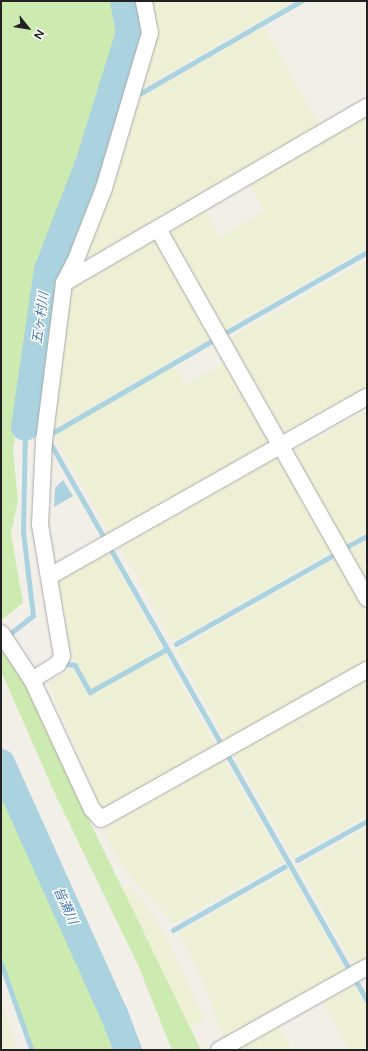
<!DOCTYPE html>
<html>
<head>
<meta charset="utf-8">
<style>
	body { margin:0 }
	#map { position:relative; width:368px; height:1051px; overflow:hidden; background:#f2efe9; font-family:"Varela Round","Noto Sans JP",sans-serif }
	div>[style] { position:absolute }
	.farmland>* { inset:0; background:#eef0d5 }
	.grass>* { inset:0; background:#cdebb0 }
	.water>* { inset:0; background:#aad3df }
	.stream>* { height:4.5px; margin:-2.25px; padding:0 2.25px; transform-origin:2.25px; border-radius:2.25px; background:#aad3df }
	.river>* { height:28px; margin:-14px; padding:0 14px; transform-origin:14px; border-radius:14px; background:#aad3df }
	.roads { filter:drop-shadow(0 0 1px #a9a9a9) drop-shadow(0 0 1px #a9a9a9) }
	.minor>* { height:16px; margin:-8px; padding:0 8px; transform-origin:8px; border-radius:8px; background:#fff }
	span { translate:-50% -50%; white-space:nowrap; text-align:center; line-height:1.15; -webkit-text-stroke:3px #fff; paint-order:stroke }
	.water-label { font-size:13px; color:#4a7aab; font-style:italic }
	.frame { position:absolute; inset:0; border:2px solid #222; pointer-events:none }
	.north { position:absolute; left:8px; top:8px; width:40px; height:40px; -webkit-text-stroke:3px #fff; paint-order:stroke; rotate:120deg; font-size:11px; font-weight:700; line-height:16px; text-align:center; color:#222 }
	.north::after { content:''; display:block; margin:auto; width:14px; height:18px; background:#222; clip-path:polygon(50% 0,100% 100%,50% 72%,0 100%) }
</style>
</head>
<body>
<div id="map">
	<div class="farmland">
		<div style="clip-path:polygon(149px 1px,294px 1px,141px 89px)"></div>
		<div style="clip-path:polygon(264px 27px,320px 126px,91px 258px,84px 253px,136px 100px)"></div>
		<div style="clip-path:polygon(367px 116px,367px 248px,223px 330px,171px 238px,174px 226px,204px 209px,220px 237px,264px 211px,249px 184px)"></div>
		<div style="clip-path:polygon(156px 239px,213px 337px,52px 430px,69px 287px)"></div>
		<div style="clip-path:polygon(367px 260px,367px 387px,287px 432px,283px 431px,230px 338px)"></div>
		<div style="clip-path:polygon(227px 361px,274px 442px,111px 536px,54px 436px,174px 366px,185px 385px)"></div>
		<div style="clip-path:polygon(367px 410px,367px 531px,343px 545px,294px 458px,297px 449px)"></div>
		<div style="clip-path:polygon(275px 459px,283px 462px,333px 551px,173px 642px,120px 547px)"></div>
		<div style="clip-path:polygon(367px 541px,367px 587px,347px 552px)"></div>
		<div style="clip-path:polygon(108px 552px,162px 649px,91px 689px,75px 661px,73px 662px,58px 581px)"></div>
		<div style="clip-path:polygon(337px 558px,367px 611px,367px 663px,227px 742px,176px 650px)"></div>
		<div style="clip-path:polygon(164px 654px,217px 748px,103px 812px,48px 683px,73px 668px,89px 697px)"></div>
		<div style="clip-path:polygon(367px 680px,367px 816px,293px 858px,234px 754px)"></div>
		<div style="clip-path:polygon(224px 759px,284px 862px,174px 923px,124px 869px,102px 830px)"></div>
		<div style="clip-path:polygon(367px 828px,367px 960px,355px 967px,298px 866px)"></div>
		<div style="clip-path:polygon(289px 870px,346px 972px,225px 1041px,204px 984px,179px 932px)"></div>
		<div style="clip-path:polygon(130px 886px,149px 908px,167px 938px,205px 1020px,190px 1028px,123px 890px)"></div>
		<div style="clip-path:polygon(352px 981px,367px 1008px,367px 1050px,349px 1050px,321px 999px)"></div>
		<div style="clip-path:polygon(1px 999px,18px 1050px,1px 1050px)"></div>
		<div style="clip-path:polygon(278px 1024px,292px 1050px,233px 1050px)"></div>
	</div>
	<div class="grass">
		<div style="clip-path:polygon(1px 1px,117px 1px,123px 32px,84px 164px,40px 267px,13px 451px,18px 501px,11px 533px,23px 603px,1px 620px)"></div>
		<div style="clip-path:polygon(1px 641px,27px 682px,88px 818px,201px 1050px,172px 1050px,138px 965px,56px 796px,1px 671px)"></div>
		<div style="clip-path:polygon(1px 789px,82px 967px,113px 1050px,34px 1050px,1px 956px)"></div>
	</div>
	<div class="water">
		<div style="clip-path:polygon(63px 480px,73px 496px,54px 507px,55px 488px)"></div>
	</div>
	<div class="stream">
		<div style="left:114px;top:83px;width:13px;rotate:29deg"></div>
		<div style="left:141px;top:93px;width:185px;rotate:-29.9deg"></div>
		<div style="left:227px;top:332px;width:161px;rotate:-29.7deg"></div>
		<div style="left:49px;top:435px;width:186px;rotate:-30deg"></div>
		<div style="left:50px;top:442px;width:642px;rotate:60.4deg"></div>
		<div style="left:348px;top:546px;width:21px;rotate:-28deg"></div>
		<div style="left:7px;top:636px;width:33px;rotate:-38deg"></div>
		<div style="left:33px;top:616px;width:85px;rotate:-96.8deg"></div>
		<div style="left:23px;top:532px;width:105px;rotate:-88.9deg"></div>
		<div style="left:25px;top:427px;width:18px;rotate:27deg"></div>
		<div style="left:176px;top:644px;width:180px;rotate:-29.5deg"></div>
		<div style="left:68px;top:664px;width:7px;rotate:8deg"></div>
		<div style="left:75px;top:665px;width:31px;rotate:61deg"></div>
		<div style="left:90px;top:692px;width:88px;rotate:-29.2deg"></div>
		<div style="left:297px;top:860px;width:80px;rotate:-29.1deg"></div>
		<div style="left:173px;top:930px;width:128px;rotate:-29.6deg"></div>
		<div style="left:1px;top:962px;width:93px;rotate:70.6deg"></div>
	</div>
	<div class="river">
		<div style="left:25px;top:427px;width:159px;rotate:-81.7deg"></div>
		<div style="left:48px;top:270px;width:114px;rotate:-68.9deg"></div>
		<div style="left:89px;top:164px;width:138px;rotate:-72.7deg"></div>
		<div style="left:130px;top:32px;width:32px;rotate:-101deg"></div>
		<div style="left:1px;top:763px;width:275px;rotate:65.8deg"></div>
		<div style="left:114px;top:1014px;width:39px;rotate:69deg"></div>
	</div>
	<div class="roads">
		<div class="minor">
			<div style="left:158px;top:229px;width:425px;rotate:60.5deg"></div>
			<div style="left:64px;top:283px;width:29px;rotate:-63deg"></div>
			<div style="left:77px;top:257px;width:74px;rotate:-68.6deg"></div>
			<div style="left:104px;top:188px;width:162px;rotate:-73.5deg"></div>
			<div style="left:150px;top:33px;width:33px;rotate:-101deg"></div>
			<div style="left:50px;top:576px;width:364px;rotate:-29.5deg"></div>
			<div style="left:1px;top:633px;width:56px;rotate:56.6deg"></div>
			<div style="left:32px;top:680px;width:142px;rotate:65.1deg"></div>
			<div style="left:92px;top:809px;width:13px;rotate:48deg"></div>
			<div style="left:101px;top:819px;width:305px;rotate:-29.3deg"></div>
			<div style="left:32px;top:680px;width:31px;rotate:-32deg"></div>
			<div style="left:58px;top:664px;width:9px;rotate:-63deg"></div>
			<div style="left:62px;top:656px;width:133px;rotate:-99.5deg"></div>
			<div style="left:40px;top:525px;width:84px;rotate:-87.3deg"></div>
			<div style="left:44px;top:441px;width:159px;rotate:-82.8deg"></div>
			<div style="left:64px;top:283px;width:350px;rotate:-30.2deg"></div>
			<div style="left:219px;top:1050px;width:170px;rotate:-29.3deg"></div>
		</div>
	</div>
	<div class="water-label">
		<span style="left:41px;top:318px;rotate:-82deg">五ヶ村川</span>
		<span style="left:65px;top:906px;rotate:66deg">皆瀬川</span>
	</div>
	<div class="frame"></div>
	<div class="north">N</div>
</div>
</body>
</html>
